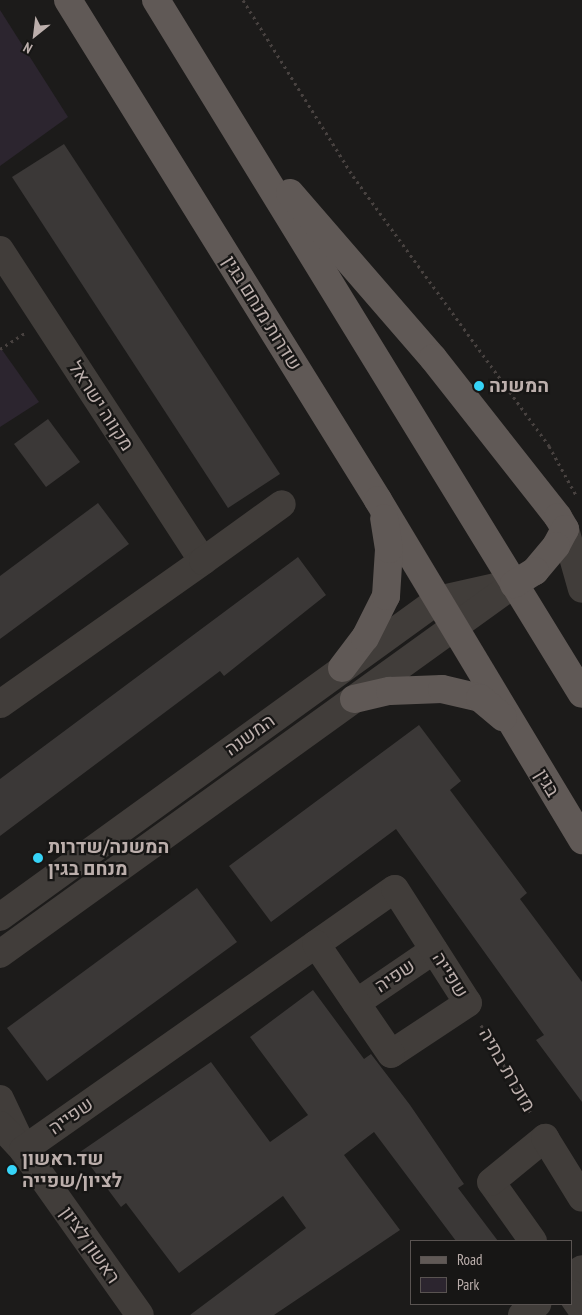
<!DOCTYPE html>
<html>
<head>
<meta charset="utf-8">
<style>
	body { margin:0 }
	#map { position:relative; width:582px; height:1315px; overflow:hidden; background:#1c1b1a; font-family:"PT Sans Narrow",Heebo,sans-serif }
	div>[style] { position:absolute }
	.green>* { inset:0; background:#2c252f }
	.building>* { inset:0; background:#3b3837 }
	.path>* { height:3px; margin-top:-1.5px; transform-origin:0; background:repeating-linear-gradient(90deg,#484240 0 2.5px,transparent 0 6.5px) }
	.minor>* { height:28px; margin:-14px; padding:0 14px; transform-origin:14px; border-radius:14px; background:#413d3a }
	.major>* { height:28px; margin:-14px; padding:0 14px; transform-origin:14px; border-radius:14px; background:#605956 }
	.dots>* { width:14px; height:14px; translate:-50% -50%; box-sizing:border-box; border:2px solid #171615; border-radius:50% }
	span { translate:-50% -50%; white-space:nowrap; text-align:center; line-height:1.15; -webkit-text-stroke:4.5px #171615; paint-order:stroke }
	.street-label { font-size:19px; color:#bcafac }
	.poi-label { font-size:19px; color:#bcafac; font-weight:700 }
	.left { translate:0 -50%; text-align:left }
	.legend { position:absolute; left:410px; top:1240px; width:162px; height:65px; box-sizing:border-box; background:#171615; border:1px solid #595351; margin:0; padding:6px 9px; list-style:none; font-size:15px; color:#bcafac }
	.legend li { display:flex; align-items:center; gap:10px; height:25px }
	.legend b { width:25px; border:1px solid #595351 }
	.north { position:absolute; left:10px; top:10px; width:50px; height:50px; -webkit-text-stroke:4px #171615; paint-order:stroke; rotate:209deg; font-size:14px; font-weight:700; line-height:20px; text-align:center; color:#bcafac }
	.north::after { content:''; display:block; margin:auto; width:18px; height:22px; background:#bcafac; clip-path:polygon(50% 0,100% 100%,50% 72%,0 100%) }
</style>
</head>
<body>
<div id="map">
	<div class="green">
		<div style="clip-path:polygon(0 10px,68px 117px,0 166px)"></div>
		<div style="clip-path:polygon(0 347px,39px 402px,0 427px)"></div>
	</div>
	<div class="building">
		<div style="clip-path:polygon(64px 144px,280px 474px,228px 508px,12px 177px)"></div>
		<div style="clip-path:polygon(48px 419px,80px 462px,46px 487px,14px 444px)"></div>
		<div style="clip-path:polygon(98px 503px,129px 544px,0 639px,0 576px)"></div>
		<div style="clip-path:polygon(298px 557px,326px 595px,224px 676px,220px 671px,0 836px,0 779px)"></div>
		<div style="clip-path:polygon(419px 725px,461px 781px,450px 790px,527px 893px,520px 899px,582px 982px,582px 1102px,536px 1040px,544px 1035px,396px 829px,271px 922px,229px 866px)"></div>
		<div style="clip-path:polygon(197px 888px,237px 942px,47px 1081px,7px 1028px)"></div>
		<div style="clip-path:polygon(313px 990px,364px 1059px,371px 1054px,410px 1105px,464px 1184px,458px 1188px,498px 1241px,456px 1241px,374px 1132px,344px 1155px,400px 1230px,274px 1315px,190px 1315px,306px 1228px,283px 1196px,179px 1273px,126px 1203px,121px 1207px,80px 1152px,211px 1062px,270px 1142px,308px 1115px,250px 1037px)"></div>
	</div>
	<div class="path">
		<div style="left:243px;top:0;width:208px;rotate:58deg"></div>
		<div style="left:353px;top:176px;width:334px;rotate:54deg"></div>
		<div style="left:549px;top:446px;width:58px;rotate:61.2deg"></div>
		<div style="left:0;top:349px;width:30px;rotate:-33deg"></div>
		<div style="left:481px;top:1025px;width:103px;rotate:60.5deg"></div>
	</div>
	<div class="minor">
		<div style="left:0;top:250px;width:371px;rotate:56.9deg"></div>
		<div style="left:203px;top:561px;width:248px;rotate:144.8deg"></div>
		<div style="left:565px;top:529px;width:62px;rotate:74.2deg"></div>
		<div style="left:203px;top:561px;width:97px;rotate:-35.8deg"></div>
		<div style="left:0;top:917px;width:541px;rotate:-35.89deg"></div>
		<div style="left:438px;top:600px;width:73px;rotate:-12.7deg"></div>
		<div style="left:0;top:954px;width:633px;rotate:-35.75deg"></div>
		<div style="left:356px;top:1003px;width:94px;rotate:-34.2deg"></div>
		<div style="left:0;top:1099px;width:44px;rotate:64.6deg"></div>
		<div style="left:0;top:1125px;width:34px;rotate:47deg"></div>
		<div style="left:23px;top:1150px;width:202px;rotate:54.7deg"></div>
		<div style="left:23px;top:1150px;width:454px;rotate:-35.1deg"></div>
		<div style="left:395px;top:889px;width:135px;rotate:57.4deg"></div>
		<div style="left:468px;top:1003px;width:92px;rotate:146.5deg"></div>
		<div style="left:391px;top:1054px;width:133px;rotate:-124.3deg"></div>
		<div style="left:533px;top:1241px;width:72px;rotate:-125.4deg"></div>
		<div style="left:491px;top:1182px;width:70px;rotate:-39.2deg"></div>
		<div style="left:545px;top:1138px;width:70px;rotate:58.3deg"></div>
		<div style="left:571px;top:1278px;width:14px;rotate:-39deg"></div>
		<div style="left:571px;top:1294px;width:19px;rotate:55deg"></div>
		<div style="left:522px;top:1315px;width:19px;rotate:-36deg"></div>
	</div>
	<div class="major">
		<div style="left:68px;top:0;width:588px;rotate:58.2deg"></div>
		<div style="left:378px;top:500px;width:397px;rotate:59deg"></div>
		<div style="left:156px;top:0;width:814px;rotate:58.46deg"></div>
		<div style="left:290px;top:193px;width:218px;rotate:49.1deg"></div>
		<div style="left:433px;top:358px;width:202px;rotate:51.8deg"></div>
		<div style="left:558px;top:517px;width:14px;rotate:60deg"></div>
		<div style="left:565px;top:529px;width:19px;rotate:118deg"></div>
		<div style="left:556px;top:546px;width:33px;rotate:130deg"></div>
		<div style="left:535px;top:571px;width:25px;rotate:148deg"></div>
		<div style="left:342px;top:668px;width:38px;rotate:-53deg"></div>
		<div style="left:365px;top:638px;width:47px;rotate:-63.4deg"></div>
		<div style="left:386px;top:596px;width:47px;rotate:-86.3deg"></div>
		<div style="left:389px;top:549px;width:31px;rotate:-99deg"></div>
		<div style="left:354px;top:699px;width:37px;rotate:-13deg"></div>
		<div style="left:390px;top:691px;width:52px;rotate:-2.2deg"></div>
		<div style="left:442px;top:689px;width:39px;rotate:13deg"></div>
		<div style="left:480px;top:698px;width:30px;rotate:40deg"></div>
	</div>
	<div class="dots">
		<div style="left:479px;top:386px;background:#36d4f8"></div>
		<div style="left:38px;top:858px;background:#36d4f8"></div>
		<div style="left:12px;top:1170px;background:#36d4f8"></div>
	</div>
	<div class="street-label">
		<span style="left:262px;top:313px;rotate:58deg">שדרות מנחם בגין</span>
		<span style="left:101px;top:406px;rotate:57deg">מקווה ישראל</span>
		<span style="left:250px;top:735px;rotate:-36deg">המשנה</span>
		<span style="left:547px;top:783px;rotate:59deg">בגין</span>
		<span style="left:450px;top:975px;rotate:58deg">שפייה</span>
		<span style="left:395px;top:976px;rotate:-34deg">שפיה</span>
		<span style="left:507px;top:1070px;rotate:60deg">מזכרת בתיה</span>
		<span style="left:71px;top:1116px;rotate:-35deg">שפייה</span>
		<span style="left:90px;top:1245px;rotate:55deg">ראשון לציון</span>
	</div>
	<div class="poi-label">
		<span class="left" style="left:489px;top:386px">המשנה</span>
		<span class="left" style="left:48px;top:858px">המשנה/שדרות<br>מנחם בגין</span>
		<span class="left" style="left:22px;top:1170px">שד.ראשון<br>לציון/שפייה</span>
	</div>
	<ul class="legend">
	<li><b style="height:6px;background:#605956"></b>Road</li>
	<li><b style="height:14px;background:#2c252f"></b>Park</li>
	</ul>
	<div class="north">N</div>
</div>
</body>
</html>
